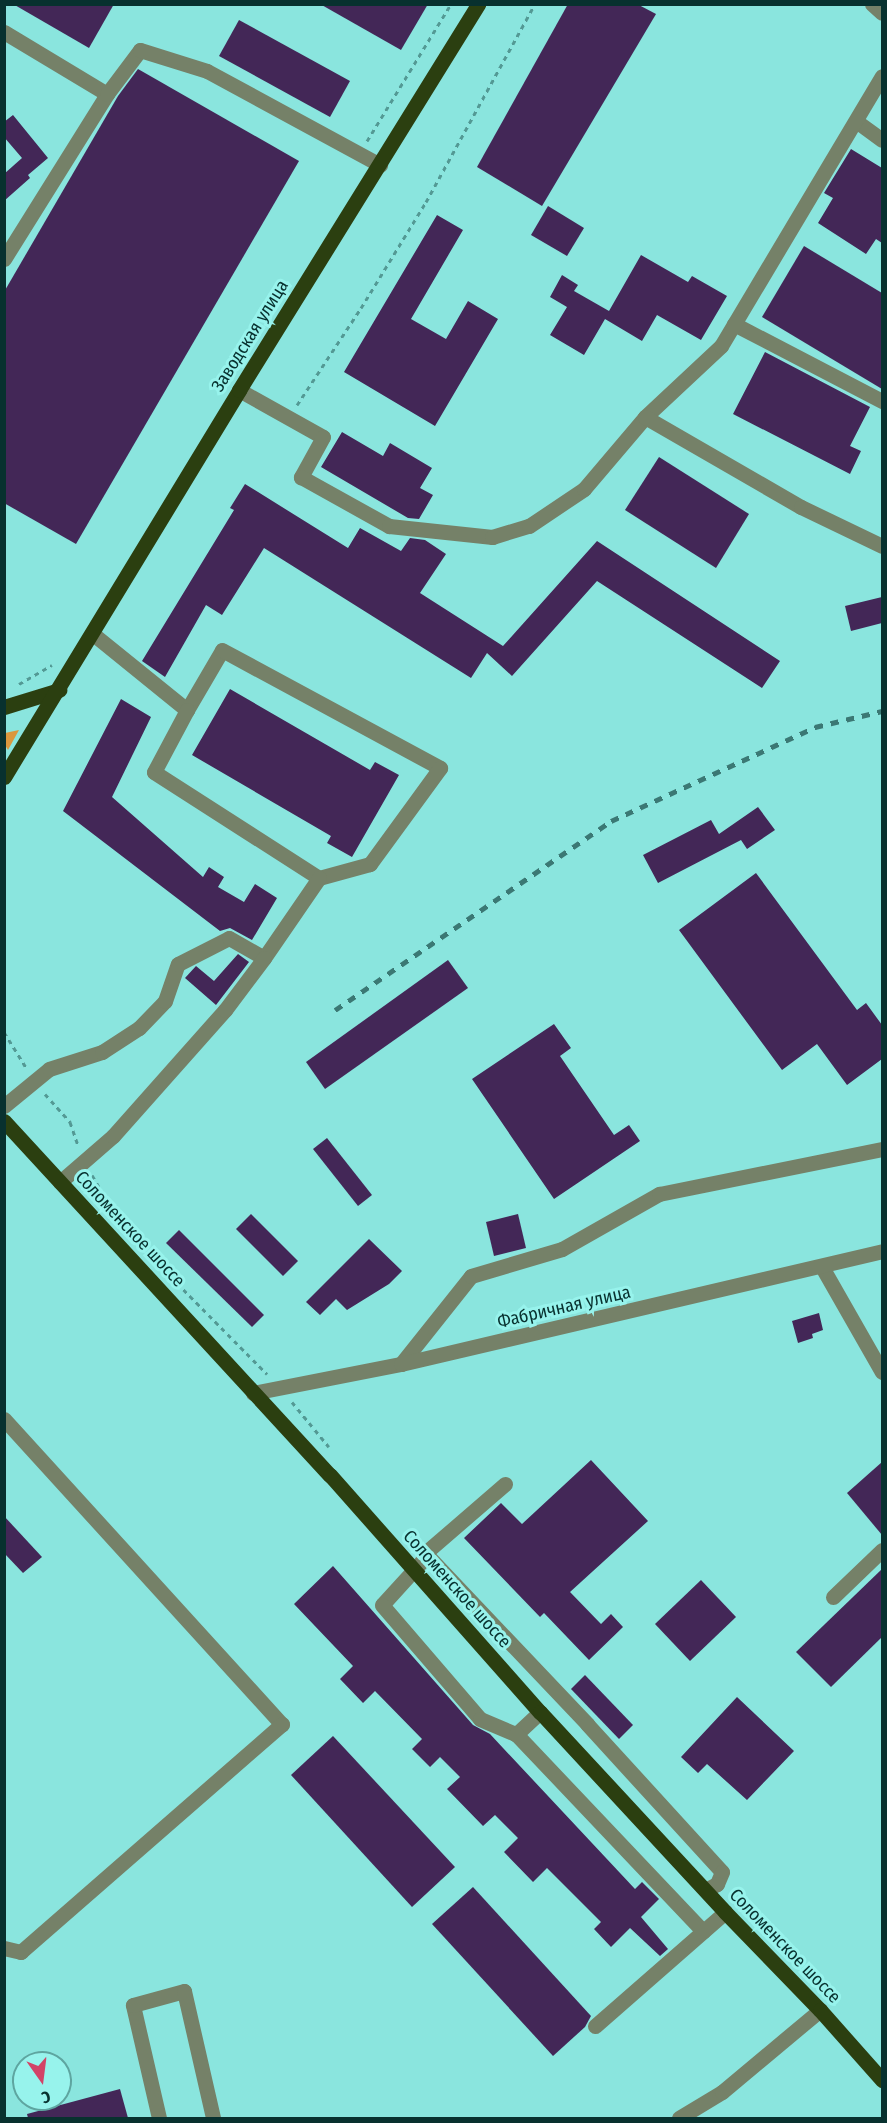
<!DOCTYPE html>
<html>
<head>
<meta charset="utf-8">
<style>
	body { margin:0 }
	#map { position:relative; width:887px; height:2123px; overflow:hidden; background:#8ae5de; font-family:"Fira Sans Condensed",sans-serif }
	div>[style] { position:absolute }
	.green>* { inset:0; background:#db973e }
	.building>* { inset:0; background:#432757 }
	.path>* { height:3px; margin-top:-1.5px; transform-origin:0; background:repeating-linear-gradient(90deg,#539994 0 4.5px,transparent 0 9px) }
	.minor>* { height:15px; margin:-7.5px; padding:0 7.5px; transform-origin:7.5px; border-radius:7.5px; background:#758168 }
	.major>* { height:15px; margin:-7.5px; padding:0 7.5px; transform-origin:7.5px; border-radius:7.5px; background:#2b3f10 }
	.rail>* { height:4.5px; margin-top:-2.25px; transform-origin:0; background:repeating-linear-gradient(90deg,#3b7874 0 8px,transparent 0 16px) }
	span { translate:-50% -50%; white-space:nowrap; text-align:center; line-height:1.15; -webkit-text-stroke:6px #97f3ec; paint-order:stroke }
	.street-label { font-size:18px; color:#08312f }
	.frame { position:absolute; inset:0; border:6px solid #08312f; pointer-events:none }
	.north { position:absolute; left:12px; top:2051px; width:60px; height:60px; box-sizing:border-box; background:#97f3ec; border:2px solid #5ea5a0; border-radius:50%; rotate:166deg; font-size:16px; font-weight:700; line-height:24px; text-align:center; color:#08312f }
	.north::after { content:''; display:block; margin:auto; width:21px; height:27px; background:#d24367; clip-path:polygon(50% 0,100% 100%,50% 72%,0 100%) }
</style>
</head>
<body>
<div id="map">
	<div class="green">
		<div style="clip-path:polygon(19px 730px,8px 750px,5px 745px,5px 733px)"></div>
	</div>
	<div class="building">
		<div style="clip-path:polygon(13px 4px,114px 4px,89px 48px)"></div>
		<div style="clip-path:polygon(320px 4px,428px 4px,401px 50px)"></div>
		<div style="clip-path:polygon(568px 4px,637px 4px,656px 14px,542px 206px,477px 167px)"></div>
		<div style="clip-path:polygon(239px 20px,350px 81px,330px 117px,219px 56px)"></div>
		<div style="clip-path:polygon(138px 69px,299px 161px,76px 544px,4px 503px,4px 292px,118px 96px)"></div>
		<div style="clip-path:polygon(13px 115px,48px 158px,28px 175px,30px 178px,4px 201px,4px 174px,22px 158px,4px 137px,4px 122px)"></div>
		<div style="clip-path:polygon(851px 149px,882px 168px,882px 243px,876px 239px,866px 254px,818px 223px,833px 198px,824px 193px)"></div>
		<div style="clip-path:polygon(548px 206px,584px 228px,567px 256px,531px 235px)"></div>
		<div style="clip-path:polygon(437px 215px,463px 230px,411px 319px,446px 339px,468px 301px,498px 319px,435px 426px,344px 372px)"></div>
		<div style="clip-path:polygon(804px 246px,882px 293px,882px 389px,762px 317px)"></div>
		<div style="clip-path:polygon(641px 255px,688px 282px,692px 276px,727px 296px,701px 340px,657px 315px,642px 341px,605px 319px,584px 355px,550px 335px,567px 307px,550px 297px,562px 275px,578px 285px,574px 291px,609px 311px)"></div>
		<div style="clip-path:polygon(765px 352px,870px 407px,850px 446px,861px 451px,850px 474px,733px 414px)"></div>
		<div style="clip-path:polygon(342px 432px,383px 456px,390px 443px,432px 468px,420px 488px,433px 495px,419px 519px,408px 518px,321px 467px)"></div>
		<div style="clip-path:polygon(659px 457px,749px 514px,716px 568px,625px 510px)"></div>
		<div style="clip-path:polygon(245px 484px,348px 548px,360px 528px,401px 551px,410px 538px,425px 540px,446px 554px,420px 593px,503px 646px,597px 541px,780px 661px,762px 688px,597px 581px,512px 676px,487px 653px,471px 678px,264px 548px,222px 615px,206px 605px,165px 677px,142px 661px,234px 510px,230px 508px)"></div>
		<div style="clip-path:polygon(882px 597px,882px 623px,851px 631px,845px 606px)"></div>
		<div style="clip-path:polygon(230px 689px,370px 770px,375px 762px,399px 775px,352px 857px,327px 843px,331px 836px,192px 755px)"></div>
		<div style="clip-path:polygon(121px 699px,151px 717px,112px 797px,203px 877px,209px 867px,224px 877px,218px 887px,244px 902px,255px 884px,277px 898px,252px 940px,230px 928px,220px 931px,63px 811px)"></div>
		<div style="clip-path:polygon(758px 807px,775px 830px,747px 849px,741px 840px,658px 883px,643px 855px,711px 820px,719px 834px)"></div>
		<div style="clip-path:polygon(756px 873px,857px 1010px,866px 1003px,882px 1025px,882px 1059px,847px 1085px,817px 1044px,782px 1070px,679px 930px)"></div>
		<div style="clip-path:polygon(238px 954px,249px 962px,216px 1005px,185px 978px,196px 966px,214px 981px)"></div>
		<div style="clip-path:polygon(448px 960px,468px 988px,325px 1089px,306px 1062px)"></div>
		<div style="clip-path:polygon(554px 1024px,571px 1048px,560px 1056px,614px 1135px,629px 1125px,640px 1141px,554px 1199px,472px 1079px)"></div>
		<div style="clip-path:polygon(327px 1138px,372px 1195px,358px 1206px,313px 1149px)"></div>
		<div style="clip-path:polygon(251px 1214px,298px 1261px,283px 1276px,236px 1229px)"></div>
		<div style="clip-path:polygon(518px 1214px,526px 1248px,494px 1256px,486px 1222px)"></div>
		<div style="clip-path:polygon(179px 1230px,264px 1315px,252px 1327px,166px 1243px)"></div>
		<div style="clip-path:polygon(369px 1239px,402px 1271px,389px 1284px,347px 1310px,336px 1299px,320px 1315px,306px 1302px)"></div>
		<div style="clip-path:polygon(819px 1313px,823px 1330px,812px 1334px,813px 1338px,798px 1343px,792px 1321px)"></div>
		<div style="clip-path:polygon(591px 1460px,648px 1521px,570px 1592px,601px 1624px,611px 1614px,623px 1627px,589px 1660px,544px 1613px,540px 1617px,464px 1538px,501px 1503px,522px 1524px)"></div>
		<div style="clip-path:polygon(882px 1462px,882px 1535px,847px 1493px)"></div>
		<div style="clip-path:polygon(4px 1516px,42px 1557px,23px 1573px,4px 1553px)"></div>
		<div style="clip-path:polygon(333px 1566px,473px 1725px,490px 1734px,635px 1889px,642px 1882px,659px 1899px,641px 1917px,668px 1949px,660px 1956px,630px 1928px,611px 1947px,594px 1929px,601px 1922px,547px 1868px,533px 1882px,504px 1852px,518px 1838px,495px 1815px,483px 1826px,447px 1789px,460px 1777px,440px 1757px,430px 1767px,412px 1749px,422px 1739px,375px 1691px,363px 1703px,340px 1679px,353px 1666px,294px 1604px)"></div>
		<div style="clip-path:polygon(882px 1569px,882px 1637px,831px 1687px,796px 1652px)"></div>
		<div style="clip-path:polygon(701px 1580px,736px 1617px,690px 1661px,655px 1624px)"></div>
		<div style="clip-path:polygon(585px 1675px,633px 1725px,619px 1739px,571px 1689px)"></div>
		<div style="clip-path:polygon(737px 1697px,794px 1751px,747px 1800px,707px 1764px,698px 1773px,681px 1757px)"></div>
		<div style="clip-path:polygon(333px 1736px,455px 1867px,412px 1907px,291px 1775px)"></div>
		<div style="clip-path:polygon(473px 1887px,591px 2016px,585px 2027px,553px 2056px,432px 1924px)"></div>
		<div style="clip-path:polygon(120px 2089px,128px 2118px,28px 2118px,27px 2114px)"></div>
	</div>
	<div class="path">
		<div style="left:367px;top:141px;width:161px;rotate:-58.5deg"></div>
		<div style="left:297px;top:405px;width:116px;rotate:-56.6deg"></div>
		<div style="left:361px;top:308px;width:124px;rotate:-58.5deg"></div>
		<div style="left:426px;top:202px;width:226px;rotate:-61.2deg"></div>
		<div style="left:19px;top:684px;width:38px;rotate:-30deg"></div>
		<div style="left:4px;top:1032px;width:44px;rotate:58.1deg"></div>
		<div style="left:45px;top:1094px;width:38px;rotate:48deg"></div>
		<div style="left:70px;top:1122px;width:24px;rotate:71deg"></div>
		<div style="left:92px;top:1175px;width:48px;rotate:59.7deg"></div>
		<div style="left:177px;top:1283px;width:128px;rotate:45.3deg"></div>
		<div style="left:292px;top:1402px;width:58px;rotate:50.6deg"></div>
	</div>
	<div class="minor">
		<div style="left:872px;top:4px;width:13px;rotate:42deg"></div>
		<div style="left:4px;top:32px;width:120px;rotate:31deg"></div>
		<div style="left:856px;top:121px;width:32px;rotate:36deg"></div>
		<div style="left:4px;top:259px;width:195px;rotate:-58deg"></div>
		<div style="left:107px;top:94px;width:55px;rotate:-53.1deg"></div>
		<div style="left:140px;top:50px;width:70px;rotate:17.4deg"></div>
		<div style="left:207px;top:71px;width:197px;rotate:28.5deg"></div>
		<div style="left:734px;top:324px;width:167px;rotate:27.5deg"></div>
		<div style="left:239px;top:390px;width:96px;rotate:29.2deg"></div>
		<div style="left:323px;top:437px;width:46px;rotate:118.8deg"></div>
		<div style="left:301px;top:477px;width:101px;rotate:29.1deg"></div>
		<div style="left:389px;top:526px;width:104px;rotate:6.1deg"></div>
		<div style="left:492px;top:537px;width:39px;rotate:-17deg"></div>
		<div style="left:529px;top:526px;width:66px;rotate:-33.9deg"></div>
		<div style="left:584px;top:489px;width:94px;rotate:-49.7deg"></div>
		<div style="left:645px;top:417px;width:104px;rotate:-43.1deg"></div>
		<div style="left:721px;top:346px;width:314px;rotate:-59.2deg"></div>
		<div style="left:645px;top:417px;width:180px;rotate:30deg"></div>
		<div style="left:801px;top:507px;width:90px;rotate:25.7deg"></div>
		<div style="left:93px;top:634px;width:121px;rotate:39deg"></div>
		<div style="left:187px;top:710px;width:69px;rotate:-59.7deg"></div>
		<div style="left:222px;top:650px;width:248px;rotate:28.4deg"></div>
		<div style="left:440px;top:768px;width:119px;rotate:126.1deg"></div>
		<div style="left:370px;top:864px;width:53px;rotate:164.6deg"></div>
		<div style="left:319px;top:878px;width:196px;rotate:-147.3deg"></div>
		<div style="left:154px;top:772px;width:70px;rotate:-62deg"></div>
		<div style="left:4px;top:1106px;width:58px;rotate:-39.4deg"></div>
		<div style="left:49px;top:1069px;width:56px;rotate:-17.8deg"></div>
		<div style="left:102px;top:1052px;width:44px;rotate:-33deg"></div>
		<div style="left:139px;top:1028px;width:37px;rotate:-46deg"></div>
		<div style="left:165px;top:1001px;width:39px;rotate:-71deg"></div>
		<div style="left:178px;top:964px;width:57px;rotate:-27deg"></div>
		<div style="left:229px;top:938px;width:40px;rotate:29.7deg"></div>
		<div style="left:264px;top:958px;width:97px;rotate:-55.5deg"></div>
		<div style="left:60px;top:1182px;width:70px;rotate:-41deg"></div>
		<div style="left:113px;top:1136px;width:169px;rotate:-48.4deg"></div>
		<div style="left:225px;top:1010px;width:65px;rotate:-53.1deg"></div>
		<div style="left:822px;top:1267px;width:121px;rotate:60.3deg"></div>
		<div style="left:401px;top:1364px;width:112px;rotate:-51.5deg"></div>
		<div style="left:471px;top:1276px;width:95px;rotate:-16.5deg"></div>
		<div style="left:562px;top:1249px;width:112px;rotate:-29.6deg"></div>
		<div style="left:659px;top:1194px;width:227px;rotate:-11.4deg"></div>
		<div style="left:253px;top:1393px;width:151px;rotate:-11.1deg"></div>
		<div style="left:401px;top:1364px;width:494px;rotate:-13.2deg"></div>
		<div style="left:4px;top:1419px;width:413px;rotate:47.7deg"></div>
		<div style="left:282px;top:1724px;width:347px;rotate:138.9deg"></div>
		<div style="left:21px;top:1952px;width:17px;rotate:-167deg"></div>
		<div style="left:505px;top:1484px;width:106px;rotate:139.2deg"></div>
		<div style="left:425px;top:1553px;width:9px;rotate:111deg"></div>
		<div style="left:422px;top:1561px;width:59px;rotate:132.3deg"></div>
		<div style="left:382px;top:1605px;width:150px;rotate:49.3deg"></div>
		<div style="left:480px;top:1719px;width:39px;rotate:23deg"></div>
		<div style="left:425px;top:1553px;width:236px;rotate:46.5deg"></div>
		<div style="left:587px;top:1724px;width:200px;rotate:47.6deg"></div>
		<div style="left:722px;top:1872px;width:13px;rotate:113deg"></div>
		<div style="left:717px;top:1884px;width:13px;rotate:153deg"></div>
		<div style="left:833px;top:1597px;width:68px;rotate:-43.8deg"></div>
		<div style="left:540px;top:1712px;width:33px;rotate:137deg"></div>
		<div style="left:516px;top:1734px;width:272px;rotate:46.5deg"></div>
		<div style="left:595px;top:2026px;width:173px;rotate:-41.2deg"></div>
		<div style="left:159px;top:2118px;width:116px;rotate:-103deg"></div>
		<div style="left:133px;top:2005px;width:53px;rotate:-15.4deg"></div>
		<div style="left:184px;top:1991px;width:130px;rotate:77.1deg"></div>
		<div style="left:679px;top:2118px;width:50px;rotate:-31.2deg"></div>
		<div style="left:722px;top:2092px;width:128px;rotate:-39.9deg"></div>
	</div>
	<div class="major">
		<div style="left:4px;top:707px;width:58px;rotate:-17.2deg"></div>
		<div style="left:4px;top:777px;width:453px;rotate:-58.7deg"></div>
		<div style="left:239px;top:390px;width:454px;rotate:-58.2deg"></div>
		<div style="left:4px;top:1121px;width:481px;rotate:47.4deg"></div>
		<div style="left:330px;top:1475px;width:317px;rotate:48.5deg"></div>
		<div style="left:540px;top:1712px;width:272px;rotate:47.2deg"></div>
		<div style="left:725px;top:1912px;width:136px;rotate:45.9deg"></div>
		<div style="left:820px;top:2010px;width:94px;rotate:48.5deg"></div>
	</div>
	<div class="rail">
		<div style="left:335px;top:1010px;width:335px;rotate:-34.4deg"></div>
		<div style="left:611px;top:821px;width:225px;rotate:-24.7deg"></div>
		<div style="left:815px;top:727px;width:69px;rotate:-13.4deg"></div>
	</div>
	<div class="street-label">
		<span style="left:250px;top:336px;rotate:-58deg">Заводская улица</span>
		<span style="left:130px;top:1229px;rotate:47deg">Соломенское шоссе</span>
		<span style="left:564px;top:1307px;rotate:-13deg">Фабричная улица</span>
		<span style="left:457px;top:1589px;rotate:48deg">Соломенское шоссе</span>
		<span style="left:785px;top:1946px;rotate:46deg">Соломенское шоссе</span>
	</div>
	<div class="frame"></div>
	<div class="north">С</div>
</div>
</body>
</html>
